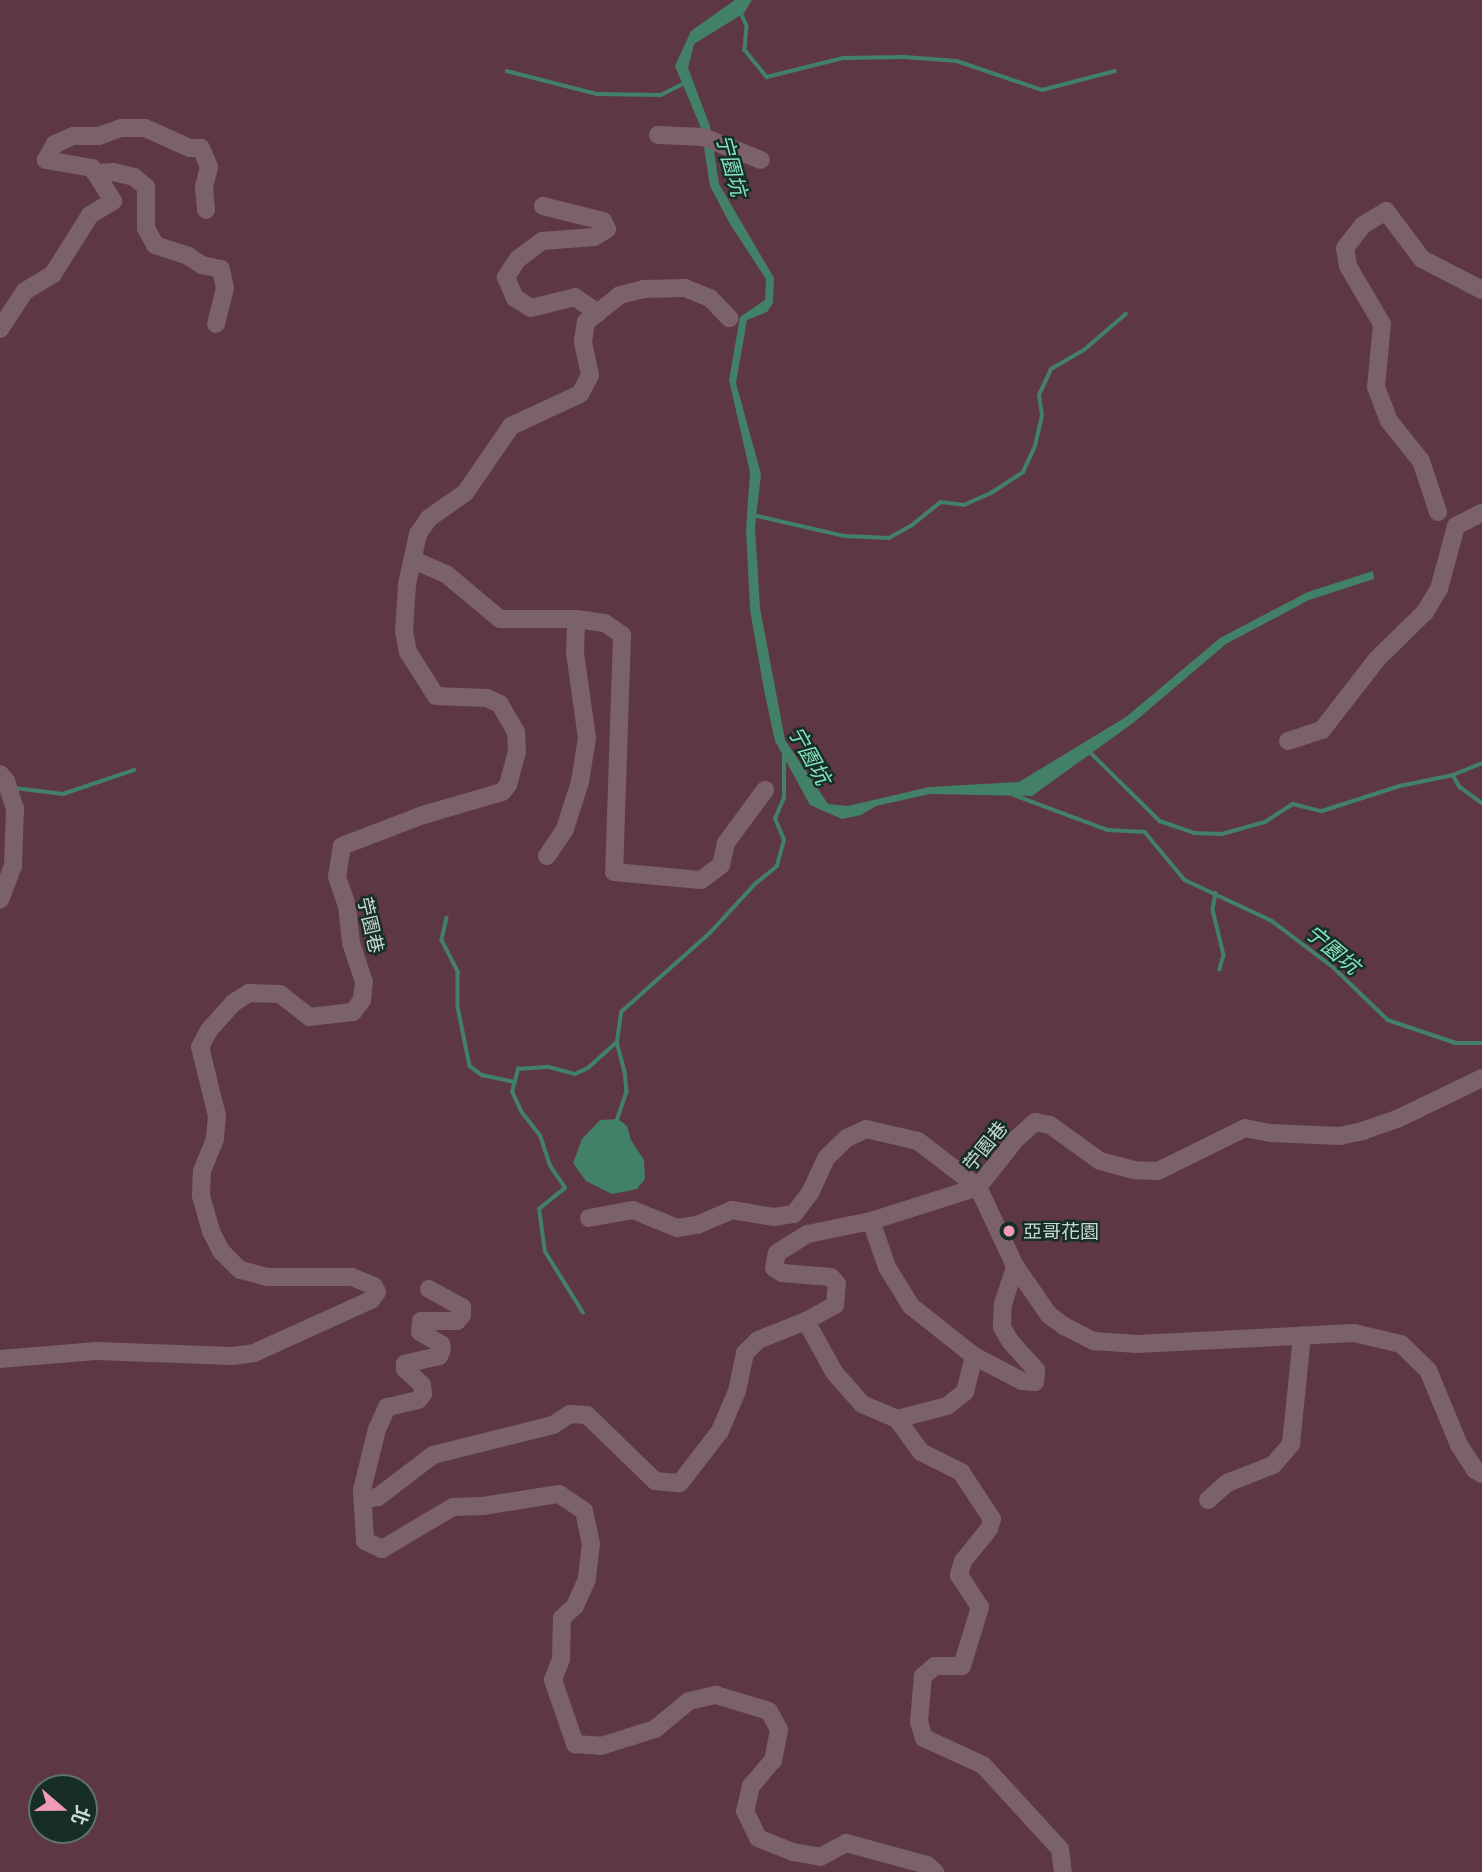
<!DOCTYPE html>
<html>
<head>
<meta charset="utf-8">
<style>
	body { margin:0 }
	#map { position:relative; width:1482px; height:1872px; overflow:hidden; background:#20382f; font-family:Commissioner,"Noto Sans TC",sans-serif }
	div>[style] { position:absolute }
	.green>* { inset:0; background:#5e3745 }
	.water>* { inset:0; background:#428068 }
	.stream>* { height:3.5px; margin:-1.75px; padding:0 1.75px; transform-origin:1.75px; border-radius:1.75px; background:#428068 }
	.minor>* { height:18px; margin:-9px; padding:0 9px; transform-origin:9px; border-radius:9px; background:#7b626a }
	.dots>* { width:19px; height:19px; translate:-50% -50%; box-sizing:border-box; border:4px solid #162e25; border-radius:50% }
	span { translate:-50% -50%; white-space:nowrap; text-align:center; line-height:1.15; -webkit-text-stroke:5px #162e25; paint-order:stroke }
	.street-label { font-size:19px; color:#cbd9d2 }
	.poi-label { font-size:19px; color:#cbd9d2 }
	.left { translate:0 -50%; text-align:left }
	.water-label { font-size:21px; color:#85e4bf; font-style:italic }
	.north { position:absolute; left:28px; top:1774px; width:70px; height:70px; box-sizing:border-box; background:#162e25; border:2px solid #5e726a; border-radius:50%; rotate:110deg; font-size:19px; font-weight:700; line-height:28px; text-align:center; color:#cbd9d2 }
	.north::after { content:''; display:block; margin:auto; width:24px; height:32px; background:#ef9ab8; clip-path:polygon(50% 0,100% 100%,50% 72%,0 100%) }
</style>
</head>
<body>
<div id="map">
	<div class="green">
		<div style="clip-path:polygon(evenodd,0 0,1482px 0,1482px 1872px,0 1872px,0 0,42px 1788px,84px 1788px,84px 1830px,42px 1830px,42px 1788px)"></div>
	</div>
	<div class="water">
		<div style="clip-path:polygon(735px 0,752px 0,744px 13px,694px 44px,688px 68px,710px 126px,719px 184px,774px 278px,773px 303px,767px 312px,747px 320px,736px 383px,761px 474px,755px 527px,760px 608px,785px 740px,828px 804px,848px 806px,929px 787px,1019px 782px,1126px 717px,1220px 638px,1308px 592px,1373px 571px,1374px 579px,1309px 600px,1226px 644px,1133px 723px,1032px 796px,930px 794px,876px 806px,861px 815px,842px 819px,810px 805px,775px 741px,764px 690px,750px 610px,746px 529px,750px 472px,729px 380px,740px 317px,765px 300px,766px 279px,730px 224px,710px 186px,701px 128px,675px 66px,691px 31px)"></div>
		<div style="clip-path:polygon(618px 1119px,627px 1126px,631px 1140px,644px 1160px,645px 1179px,637px 1189px,612px 1194px,586px 1181px,573px 1163px,582px 1139px,600px 1120px)"></div>
	</div>
	<div class="stream">
		<div style="left:741px;top:13px;width:14px;rotate:65deg"></div>
		<div style="left:747px;top:26px;width:24px;rotate:95deg"></div>
		<div style="left:745px;top:50px;width:35px;rotate:51deg"></div>
		<div style="left:767px;top:77px;width:78px;rotate:-14deg"></div>
		<div style="left:843px;top:58px;width:62px;rotate:-0.9deg"></div>
		<div style="left:905px;top:57px;width:52px;rotate:4.4deg"></div>
		<div style="left:957px;top:61px;width:90px;rotate:18.8deg"></div>
		<div style="left:1042px;top:90px;width:75px;rotate:-14.6deg"></div>
		<div style="left:507px;top:71px;width:93px;rotate:14.3deg"></div>
		<div style="left:597px;top:94px;width:64px;rotate:0.9deg"></div>
		<div style="left:661px;top:95px;width:27px;rotate:-27deg"></div>
		<div style="left:753px;top:515px;width:94px;rotate:12.9deg"></div>
		<div style="left:845px;top:536px;width:44px;rotate:2.6deg"></div>
		<div style="left:889px;top:538px;width:25px;rotate:-29deg"></div>
		<div style="left:911px;top:526px;width:38px;rotate:-39deg"></div>
		<div style="left:941px;top:502px;width:23px;rotate:7deg"></div>
		<div style="left:964px;top:505px;width:30px;rotate:-24deg"></div>
		<div style="left:991px;top:493px;width:38px;rotate:-33deg"></div>
		<div style="left:1023px;top:472px;width:29px;rotate:-65deg"></div>
		<div style="left:1035px;top:446px;width:31px;rotate:-77deg"></div>
		<div style="left:1042px;top:416px;width:21px;rotate:-98deg"></div>
		<div style="left:1039px;top:395px;width:29px;rotate:-65deg"></div>
		<div style="left:1051px;top:369px;width:38px;rotate:-30deg"></div>
		<div style="left:1084px;top:350px;width:55px;rotate:-40.6deg"></div>
		<div style="left:1089px;top:751px;width:100px;rotate:44.6deg"></div>
		<div style="left:1160px;top:821px;width:36px;rotate:19deg"></div>
		<div style="left:1194px;top:833px;width:28px;rotate:2deg"></div>
		<div style="left:1222px;top:834px;width:45px;rotate:-15.6deg"></div>
		<div style="left:1265px;top:822px;width:33px;rotate:-33deg"></div>
		<div style="left:1293px;top:804px;width:30px;rotate:14deg"></div>
		<div style="left:1322px;top:811px;width:82px;rotate:-17.8deg"></div>
		<div style="left:1400px;top:786px;width:54px;rotate:-11.7deg"></div>
		<div style="left:1453px;top:775px;width:31px;rotate:-22deg"></div>
		<div style="left:1453px;top:775px;width:14px;rotate:60deg"></div>
		<div style="left:1460px;top:787px;width:27px;rotate:36deg"></div>
		<div style="left:15px;top:788px;width:48px;rotate:7.1deg"></div>
		<div style="left:63px;top:794px;width:75px;rotate:-18.7deg"></div>
		<div style="left:1014px;top:795px;width:100px;rotate:20.4deg"></div>
		<div style="left:1108px;top:830px;width:37px;rotate:3deg"></div>
		<div style="left:1145px;top:832px;width:62px;rotate:50.2deg"></div>
		<div style="left:1185px;top:880px;width:96px;rotate:25.2deg"></div>
		<div style="left:1272px;top:921px;width:76px;rotate:37deg"></div>
		<div style="left:1333px;top:967px;width:76px;rotate:43.9deg"></div>
		<div style="left:1388px;top:1020px;width:72px;rotate:18.7deg"></div>
		<div style="left:1456px;top:1043px;width:26px"></div>
		<div style="left:1216px;top:893px;width:17px;rotate:100deg"></div>
		<div style="left:1213px;top:910px;width:46px;rotate:76.3deg"></div>
		<div style="left:1224px;top:955px;width:15px;rotate:106deg"></div>
		<div style="left:447px;top:918px;width:23px;rotate:103deg"></div>
		<div style="left:442px;top:940px;width:36px;rotate:63deg"></div>
		<div style="left:458px;top:972px;width:35px;rotate:90deg"></div>
		<div style="left:458px;top:1007px;width:60px;rotate:78.5deg"></div>
		<div style="left:470px;top:1066px;width:15px;rotate:37deg"></div>
		<div style="left:482px;top:1075px;width:34px;rotate:12deg"></div>
		<div style="left:617px;top:1042px;width:30px;rotate:75deg"></div>
		<div style="left:625px;top:1071px;width:21px;rotate:85deg"></div>
		<div style="left:627px;top:1092px;width:31px;rotate:109deg"></div>
		<div style="left:583px;top:1313px;width:72px;rotate:-121.9deg"></div>
		<div style="left:545px;top:1252px;width:43px;rotate:-97.9deg"></div>
		<div style="left:539px;top:1209px;width:33px;rotate:-39deg"></div>
		<div style="left:565px;top:1188px;width:27px;rotate:-124deg"></div>
		<div style="left:550px;top:1166px;width:32px;rotate:-108deg"></div>
		<div style="left:540px;top:1136px;width:29px;rotate:-128deg"></div>
		<div style="left:522px;top:1113px;width:23px;rotate:-115deg"></div>
		<div style="left:512px;top:1092px;width:24px;rotate:-75deg"></div>
		<div style="left:518px;top:1069px;width:31px;rotate:-4deg"></div>
		<div style="left:549px;top:1067px;width:27px;rotate:15deg"></div>
		<div style="left:575px;top:1074px;width:14px;rotate:-25deg"></div>
		<div style="left:588px;top:1068px;width:39px;rotate:-42deg"></div>
		<div style="left:617px;top:1042px;width:30px;rotate:-82deg"></div>
		<div style="left:621px;top:1012px;width:119px;rotate:-41.6deg"></div>
		<div style="left:710px;top:933px;width:67px;rotate:-47.4deg"></div>
		<div style="left:755px;top:884px;width:28px;rotate:-39deg"></div>
		<div style="left:777px;top:866px;width:27px;rotate:-75deg"></div>
		<div style="left:784px;top:840px;width:23px;rotate:-113deg"></div>
		<div style="left:775px;top:819px;width:23px;rotate:-67deg"></div>
		<div style="left:784px;top:798px;width:47px;rotate:-90deg"></div>
	</div>
	<div class="minor">
		<div style="left:658px;top:135px;width:45px;rotate:2.5deg"></div>
		<div style="left:703px;top:137px;width:62px;rotate:21.6deg"></div>
		<div style="left:95px;top:173px;width:18px;rotate:-3deg"></div>
		<div style="left:113px;top:172px;width:22px;rotate:13deg"></div>
		<div style="left:134px;top:177px;width:16px;rotate:40deg"></div>
		<div style="left:146px;top:187px;width:41px;rotate:90deg"></div>
		<div style="left:146px;top:228px;width:19px;rotate:62deg"></div>
		<div style="left:155px;top:245px;width:35px;rotate:18deg"></div>
		<div style="left:188px;top:256px;width:17px;rotate:33deg"></div>
		<div style="left:202px;top:265px;width:19px;rotate:12deg"></div>
		<div style="left:221px;top:269px;width:19px;rotate:78deg"></div>
		<div style="left:225px;top:288px;width:37px;rotate:104deg"></div>
		<div style="left:543px;top:206px;width:62px;rotate:14deg"></div>
		<div style="left:603px;top:221px;width:9px;rotate:63deg"></div>
		<div style="left:607px;top:229px;width:15px;rotate:148deg"></div>
		<div style="left:594px;top:237px;width:52px;rotate:175.6deg"></div>
		<div style="left:542px;top:241px;width:30px;rotate:143deg"></div>
		<div style="left:518px;top:259px;width:22px;rotate:124deg"></div>
		<div style="left:506px;top:277px;width:23px;rotate:67deg"></div>
		<div style="left:515px;top:298px;width:19px;rotate:32deg"></div>
		<div style="left:531px;top:308px;width:45px;rotate:-14deg"></div>
		<div style="left:575px;top:297px;width:28px;rotate:35deg"></div>
		<div style="left:0;top:329px;width:45px;rotate:-56.7deg"></div>
		<div style="left:25px;top:291px;width:33px;rotate:-31deg"></div>
		<div style="left:53px;top:274px;width:70px;rotate:-57.9deg"></div>
		<div style="left:90px;top:215px;width:27px;rotate:-31deg"></div>
		<div style="left:113px;top:201px;width:39px;rotate:-122deg"></div>
		<div style="left:92px;top:168px;width:47px;rotate:-170.1deg"></div>
		<div style="left:46px;top:160px;width:18px;rotate:-61deg"></div>
		<div style="left:55px;top:144px;width:20px;rotate:-24deg"></div>
		<div style="left:73px;top:136px;width:26px"></div>
		<div style="left:99px;top:136px;width:23px;rotate:-20deg"></div>
		<div style="left:121px;top:128px;width:24px"></div>
		<div style="left:145px;top:128px;width:49px;rotate:24deg"></div>
		<div style="left:190px;top:148px;width:11px"></div>
		<div style="left:201px;top:148px;width:21px;rotate:67deg"></div>
		<div style="left:209px;top:167px;width:21px;rotate:104deg"></div>
		<div style="left:204px;top:187px;width:23px;rotate:85deg"></div>
		<div style="left:1438px;top:512px;width:54px;rotate:-108.4deg"></div>
		<div style="left:1421px;top:461px;width:51px;rotate:-128.7deg"></div>
		<div style="left:1389px;top:421px;width:36px;rotate:-111deg"></div>
		<div style="left:1376px;top:387px;width:63px;rotate:-84.6deg"></div>
		<div style="left:1382px;top:324px;width:67px;rotate:-120.4deg"></div>
		<div style="left:1348px;top:266px;width:18px;rotate:-99deg"></div>
		<div style="left:1345px;top:248px;width:29px;rotate:-52deg"></div>
		<div style="left:1363px;top:225px;width:27px;rotate:-31deg"></div>
		<div style="left:1386px;top:211px;width:60px;rotate:53.1deg"></div>
		<div style="left:1422px;top:259px;width:68px;rotate:27.3deg"></div>
		<div style="left:413px;top:560px;width:36px;rotate:23deg"></div>
		<div style="left:446px;top:574px;width:70px;rotate:39.8deg"></div>
		<div style="left:500px;top:619px;width:76px"></div>
		<div style="left:576px;top:619px;width:29px;rotate:8deg"></div>
		<div style="left:605px;top:623px;width:21px;rotate:35deg"></div>
		<div style="left:622px;top:635px;width:237px;rotate:91.9deg"></div>
		<div style="left:614px;top:872px;width:87px;rotate:5.3deg"></div>
		<div style="left:701px;top:880px;width:25px;rotate:-37deg"></div>
		<div style="left:721px;top:865px;width:23px;rotate:-77deg"></div>
		<div style="left:726px;top:843px;width:66px;rotate:-53.7deg"></div>
		<div style="left:1288px;top:741px;width:36px;rotate:-18deg"></div>
		<div style="left:1322px;top:730px;width:90px;rotate:-52.2deg"></div>
		<div style="left:1377px;top:659px;width:67px;rotate:-44.4deg"></div>
		<div style="left:1425px;top:612px;width:27px;rotate:-59deg"></div>
		<div style="left:1439px;top:589px;width:65px;rotate:-74.9deg"></div>
		<div style="left:1456px;top:526px;width:29px;rotate:-27deg"></div>
		<div style="left:0;top:774px;width:9px;rotate:49deg"></div>
		<div style="left:6px;top:781px;width:29px;rotate:72deg"></div>
		<div style="left:15px;top:809px;width:57px;rotate:92deg"></div>
		<div style="left:13px;top:866px;width:36px;rotate:111deg"></div>
		<div style="left:547px;top:856px;width:32px;rotate:-56deg"></div>
		<div style="left:565px;top:829px;width:49px;rotate:-72.3deg"></div>
		<div style="left:580px;top:782px;width:45px;rotate:-81deg"></div>
		<div style="left:587px;top:738px;width:86px;rotate:-98deg"></div>
		<div style="left:575px;top:653px;width:34px;rotate:-88deg"></div>
		<div style="left:1482px;top:1078px;width:94px;rotate:154.2deg"></div>
		<div style="left:1397px;top:1119px;width:36px;rotate:161deg"></div>
		<div style="left:1363px;top:1131px;width:24px;rotate:168deg"></div>
		<div style="left:1340px;top:1136px;width:70px;rotate:-177.5deg"></div>
		<div style="left:1270px;top:1133px;width:25px;rotate:-169deg"></div>
		<div style="left:1245px;top:1128px;width:97px;rotate:153.7deg"></div>
		<div style="left:1158px;top:1171px;width:24px;rotate:-178deg"></div>
		<div style="left:1134px;top:1170px;width:35px;rotate:-165deg"></div>
		<div style="left:1100px;top:1161px;width:62px;rotate:-144.2deg"></div>
		<div style="left:1050px;top:1125px;width:15px;rotate:-169deg"></div>
		<div style="left:1035px;top:1122px;width:25px;rotate:138deg"></div>
		<div style="left:1016px;top:1139px;width:61px;rotate:128.4deg"></div>
		<div style="left:978px;top:1187px;width:87px;rotate:64.9deg"></div>
		<div style="left:1015px;top:1266px;width:60px;rotate:55.2deg"></div>
		<div style="left:1049px;top:1315px;width:19px;rotate:36deg"></div>
		<div style="left:1064px;top:1326px;width:34px;rotate:27deg"></div>
		<div style="left:1094px;top:1341px;width:43px;rotate:4deg"></div>
		<div style="left:1137px;top:1344px;width:217px;rotate:-2.9deg"></div>
		<div style="left:1354px;top:1333px;width:48px;rotate:13.2deg"></div>
		<div style="left:1401px;top:1344px;width:37px;rotate:44deg"></div>
		<div style="left:1428px;top:1370px;width:81px;rotate:67.5deg"></div>
		<div style="left:1459px;top:1445px;width:30px;rotate:57deg"></div>
		<div style="left:1475px;top:1470px;width:8px;rotate:30deg"></div>
		<div style="left:589px;top:1218px;width:45px;rotate:-10.3deg"></div>
		<div style="left:633px;top:1210px;width:48px;rotate:22.2deg"></div>
		<div style="left:677px;top:1228px;width:20px;rotate:-9deg"></div>
		<div style="left:697px;top:1225px;width:38px;rotate:-23deg"></div>
		<div style="left:732px;top:1210px;width:43px;rotate:9.5deg"></div>
		<div style="left:774px;top:1217px;width:20px;rotate:-9deg"></div>
		<div style="left:794px;top:1214px;width:26px;rotate:-53deg"></div>
		<div style="left:810px;top:1193px;width:38px;rotate:-65deg"></div>
		<div style="left:826px;top:1158px;width:29px;rotate:-44deg"></div>
		<div style="left:847px;top:1138px;width:21px;rotate:-25deg"></div>
		<div style="left:866px;top:1129px;width:53px;rotate:13deg"></div>
		<div style="left:918px;top:1141px;width:76px;rotate:37.5deg"></div>
		<div style="left:871px;top:1221px;width:49px;rotate:70.8deg"></div>
		<div style="left:887px;top:1267px;width:46px;rotate:58.4deg"></div>
		<div style="left:911px;top:1306px;width:80px;rotate:38.4deg"></div>
		<div style="left:429px;top:1289px;width:38px;rotate:29deg"></div>
		<div style="left:462px;top:1307px;width:8px;rotate:90deg"></div>
		<div style="left:462px;top:1315px;width:8px;rotate:130deg"></div>
		<div style="left:457px;top:1321px;width:36px;rotate:180deg"></div>
		<div style="left:421px;top:1321px;width:11px;rotate:95deg"></div>
		<div style="left:420px;top:1332px;width:24px;rotate:30deg"></div>
		<div style="left:441px;top:1344px;width:5px;rotate:79deg"></div>
		<div style="left:442px;top:1349px;width:8px;rotate:113deg"></div>
		<div style="left:439px;top:1356px;width:35px;rotate:167deg"></div>
		<div style="left:405px;top:1364px;width:5px;rotate:90deg"></div>
		<div style="left:405px;top:1369px;width:23px;rotate:43deg"></div>
		<div style="left:422px;top:1385px;width:9px;rotate:84deg"></div>
		<div style="left:423px;top:1394px;width:8px;rotate:130deg"></div>
		<div style="left:418px;top:1400px;width:32px;rotate:167deg"></div>
		<div style="left:387px;top:1407px;width:24px;rotate:114deg"></div>
		<div style="left:377px;top:1429px;width:63px;rotate:103.8deg"></div>
		<div style="left:362px;top:1490px;width:51px;rotate:86.6deg"></div>
		<div style="left:365px;top:1541px;width:19px;rotate:25deg"></div>
		<div style="left:382px;top:1549px;width:82px;rotate:-30.6deg"></div>
		<div style="left:453px;top:1507px;width:30px;rotate:-2deg"></div>
		<div style="left:483px;top:1506px;width:77px;rotate:-9deg"></div>
		<div style="left:559px;top:1494px;width:30px;rotate:34deg"></div>
		<div style="left:584px;top:1511px;width:34px;rotate:78deg"></div>
		<div style="left:591px;top:1544px;width:35px;rotate:97deg"></div>
		<div style="left:587px;top:1579px;width:30px;rotate:114deg"></div>
		<div style="left:575px;top:1606px;width:18px;rotate:137deg"></div>
		<div style="left:562px;top:1618px;width:41px;rotate:91.4deg"></div>
		<div style="left:561px;top:1659px;width:22px;rotate:111deg"></div>
		<div style="left:553px;top:1680px;width:68px;rotate:71deg"></div>
		<div style="left:575px;top:1744px;width:26px;rotate:4deg"></div>
		<div style="left:601px;top:1746px;width:57px;rotate:-17.5deg"></div>
		<div style="left:655px;top:1729px;width:44px;rotate:-39.5deg"></div>
		<div style="left:689px;top:1701px;width:28px;rotate:-13deg"></div>
		<div style="left:716px;top:1695px;width:55px;rotate:16.8deg"></div>
		<div style="left:769px;top:1711px;width:21px;rotate:62deg"></div>
		<div style="left:779px;top:1730px;width:31px;rotate:101deg"></div>
		<div style="left:773px;top:1760px;width:34px;rotate:130deg"></div>
		<div style="left:751px;top:1786px;width:26px;rotate:103deg"></div>
		<div style="left:745px;top:1811px;width:30px;rotate:64deg"></div>
		<div style="left:758px;top:1838px;width:38px;rotate:22deg"></div>
		<div style="left:793px;top:1852px;width:27px;rotate:10deg"></div>
		<div style="left:820px;top:1857px;width:30px;rotate:-28deg"></div>
		<div style="left:846px;top:1843px;width:84px;rotate:15.2deg"></div>
		<div style="left:927px;top:1865px;width:11px;rotate:41deg"></div>
		<div style="left:806px;top:1321px;width:33px;rotate:-29deg"></div>
		<div style="left:835px;top:1305px;width:21px;rotate:-85deg"></div>
		<div style="left:837px;top:1284px;width:9px;rotate:-131deg"></div>
		<div style="left:831px;top:1277px;width:49px;rotate:-175.3deg"></div>
		<div style="left:782px;top:1273px;width:9px;rotate:-148deg"></div>
		<div style="left:774px;top:1268px;width:15px;rotate:-79deg"></div>
		<div style="left:777px;top:1253px;width:36px;rotate:-32deg"></div>
		<div style="left:808px;top:1234px;width:64px;rotate:-11.7deg"></div>
		<div style="left:871px;top:1221px;width:112px;rotate:-17.6deg"></div>
		<div style="left:0;top:1359px;width:96px;rotate:-4.8deg"></div>
		<div style="left:96px;top:1351px;width:137px;rotate:2.1deg"></div>
		<div style="left:233px;top:1356px;width:21px;rotate:-8deg"></div>
		<div style="left:254px;top:1353px;width:128px;rotate:-24.4deg"></div>
		<div style="left:371px;top:1300px;width:10px;rotate:-53deg"></div>
		<div style="left:377px;top:1292px;width:7px;rotate:-117deg"></div>
		<div style="left:374px;top:1286px;width:24px;rotate:-158deg"></div>
		<div style="left:352px;top:1277px;width:85px;rotate:180deg"></div>
		<div style="left:267px;top:1277px;width:28px;rotate:-165deg"></div>
		<div style="left:240px;top:1270px;width:27px;rotate:-135deg"></div>
		<div style="left:221px;top:1251px;width:22px;rotate:-117deg"></div>
		<div style="left:211px;top:1231px;width:37px;rotate:-106deg"></div>
		<div style="left:201px;top:1195px;width:24px;rotate:-88deg"></div>
		<div style="left:202px;top:1171px;width:35px;rotate:-68deg"></div>
		<div style="left:215px;top:1138px;width:22px;rotate:-85deg"></div>
		<div style="left:217px;top:1116px;width:71px;rotate:-103.8deg"></div>
		<div style="left:200px;top:1047px;width:19px;rotate:-62deg"></div>
		<div style="left:209px;top:1030px;width:36px;rotate:-48deg"></div>
		<div style="left:233px;top:1003px;width:19px;rotate:-32deg"></div>
		<div style="left:249px;top:993px;width:31px;rotate:2deg"></div>
		<div style="left:280px;top:994px;width:37px;rotate:38deg"></div>
		<div style="left:309px;top:1017px;width:44px;rotate:-6.5deg"></div>
		<div style="left:353px;top:1012px;width:15px;rotate:-53deg"></div>
		<div style="left:362px;top:1000px;width:18px;rotate:-84deg"></div>
		<div style="left:364px;top:982px;width:41px;rotate:-108.4deg"></div>
		<div style="left:351px;top:943px;width:37px;rotate:-96deg"></div>
		<div style="left:347px;top:906px;width:31px;rotate:-109deg"></div>
		<div style="left:337px;top:877px;width:31px;rotate:-81deg"></div>
		<div style="left:342px;top:846px;width:87px;rotate:-20.9deg"></div>
		<div style="left:423px;top:815px;width:82px;rotate:-16.2deg"></div>
		<div style="left:502px;top:792px;width:9px;rotate:-49deg"></div>
		<div style="left:508px;top:785px;width:35px;rotate:-75deg"></div>
		<div style="left:517px;top:751px;width:19px;rotate:-93deg"></div>
		<div style="left:516px;top:732px;width:32px;rotate:-120deg"></div>
		<div style="left:500px;top:704px;width:14px;rotate:-155deg"></div>
		<div style="left:487px;top:698px;width:51px;rotate:-177.8deg"></div>
		<div style="left:436px;top:696px;width:52px;rotate:-122.5deg"></div>
		<div style="left:408px;top:652px;width:20px;rotate:-101deg"></div>
		<div style="left:404px;top:632px;width:48px;rotate:-86.4deg"></div>
		<div style="left:407px;top:584px;width:51px;rotate:-77.6deg"></div>
		<div style="left:418px;top:534px;width:19px;rotate:-55deg"></div>
		<div style="left:429px;top:518px;width:44px;rotate:-34.8deg"></div>
		<div style="left:465px;top:493px;width:81px;rotate:-55.5deg"></div>
		<div style="left:511px;top:426px;width:76px;rotate:-24.9deg"></div>
		<div style="left:580px;top:394px;width:21px;rotate:-62deg"></div>
		<div style="left:590px;top:375px;width:35px;rotate:-102deg"></div>
		<div style="left:583px;top:341px;width:19px;rotate:-81deg"></div>
		<div style="left:586px;top:322px;width:43px;rotate:-38.5deg"></div>
		<div style="left:620px;top:295px;width:25px;rotate:-14deg"></div>
		<div style="left:644px;top:289px;width:41px;rotate:-1.4deg"></div>
		<div style="left:685px;top:288px;width:27px;rotate:22deg"></div>
		<div style="left:710px;top:298px;width:28px;rotate:46deg"></div>
		<div style="left:897px;top:1419px;width:41px;rotate:54deg"></div>
		<div style="left:921px;top:1452px;width:45px;rotate:26.6deg"></div>
		<div style="left:961px;top:1472px;width:56px;rotate:56.6deg"></div>
		<div style="left:992px;top:1519px;width:10px;rotate:107deg"></div>
		<div style="left:989px;top:1529px;width:41px;rotate:129.1deg"></div>
		<div style="left:963px;top:1561px;width:15px;rotate:106deg"></div>
		<div style="left:959px;top:1575px;width:38px;rotate:57deg"></div>
		<div style="left:980px;top:1607px;width:62px;rotate:107deg"></div>
		<div style="left:962px;top:1666px;width:27px;rotate:180deg"></div>
		<div style="left:935px;top:1666px;width:16px;rotate:140deg"></div>
		<div style="left:923px;top:1676px;width:46px;rotate:95deg"></div>
		<div style="left:919px;top:1722px;width:17px;rotate:73deg"></div>
		<div style="left:924px;top:1738px;width:65px;rotate:24.6deg"></div>
		<div style="left:983px;top:1765px;width:114px;rotate:47.5deg"></div>
		<div style="left:1060px;top:1849px;width:23px;rotate:83deg"></div>
		<div style="left:365px;top:1499px;width:13px;rotate:-9deg"></div>
		<div style="left:378px;top:1497px;width:69px;rotate:-37.4deg"></div>
		<div style="left:433px;top:1455px;width:124px;rotate:-14deg"></div>
		<div style="left:553px;top:1425px;width:20px;rotate:-33deg"></div>
		<div style="left:570px;top:1414px;width:17px;rotate:3deg"></div>
		<div style="left:587px;top:1415px;width:95px;rotate:44.1deg"></div>
		<div style="left:655px;top:1481px;width:25px;rotate:5deg"></div>
		<div style="left:680px;top:1483px;width:66px;rotate:-52.4deg"></div>
		<div style="left:720px;top:1431px;width:43px;rotate:-67deg"></div>
		<div style="left:737px;top:1391px;width:39px;rotate:-78deg"></div>
		<div style="left:745px;top:1353px;width:18px;rotate:-45deg"></div>
		<div style="left:758px;top:1340px;width:52px;rotate:-21.6deg"></div>
		<div style="left:806px;top:1321px;width:58px;rotate:61.2deg"></div>
		<div style="left:834px;top:1372px;width:43px;rotate:48.8deg"></div>
		<div style="left:862px;top:1404px;width:38px;rotate:23deg"></div>
		<div style="left:897px;top:1419px;width:52px;rotate:-14.6deg"></div>
		<div style="left:947px;top:1406px;width:23px;rotate:-38deg"></div>
		<div style="left:965px;top:1392px;width:37px;rotate:-76deg"></div>
		<div style="left:974px;top:1356px;width:54px;rotate:27.5deg"></div>
		<div style="left:1022px;top:1381px;width:13px;rotate:4deg"></div>
		<div style="left:1035px;top:1382px;width:12px;rotate:-85deg"></div>
		<div style="left:1036px;top:1370px;width:39px;rotate:-132deg"></div>
		<div style="left:1010px;top:1341px;width:16px;rotate:-120deg"></div>
		<div style="left:1002px;top:1327px;width:23px;rotate:-88deg"></div>
		<div style="left:1003px;top:1304px;width:40px;rotate:-72deg"></div>
		<div style="left:1208px;top:1500px;width:25px;rotate:-42deg"></div>
		<div style="left:1227px;top:1483px;width:49px;rotate:-21.4deg"></div>
		<div style="left:1273px;top:1465px;width:28px;rotate:-49deg"></div>
		<div style="left:1291px;top:1444px;width:109px;rotate:-84.2deg"></div>
	</div>
	<div class="dots">
		<div style="left:1009px;top:1231px;background:#ef9ab8"></div>
	</div>
	<div class="street-label">
		<span style="left:371px;top:925px;rotate:77deg">苧園巷</span>
		<span style="left:985px;top:1146px;rotate:-51deg">苧園巷</span>
	</div>
	<div class="poi-label">
		<span class="left" style="left:1023px;top:1231px">亞哥花園</span>
	</div>
	<div class="water-label">
		<span style="left:732px;top:165px;rotate:75deg">宁園坑</span>
		<span style="left:810px;top:755px;rotate:61deg">宁園坑</span>
		<span style="left:1333px;top:949px;rotate:40deg">宁園坑</span>
	</div>
	<div class="north">北</div>
</div>
</body>
</html>
